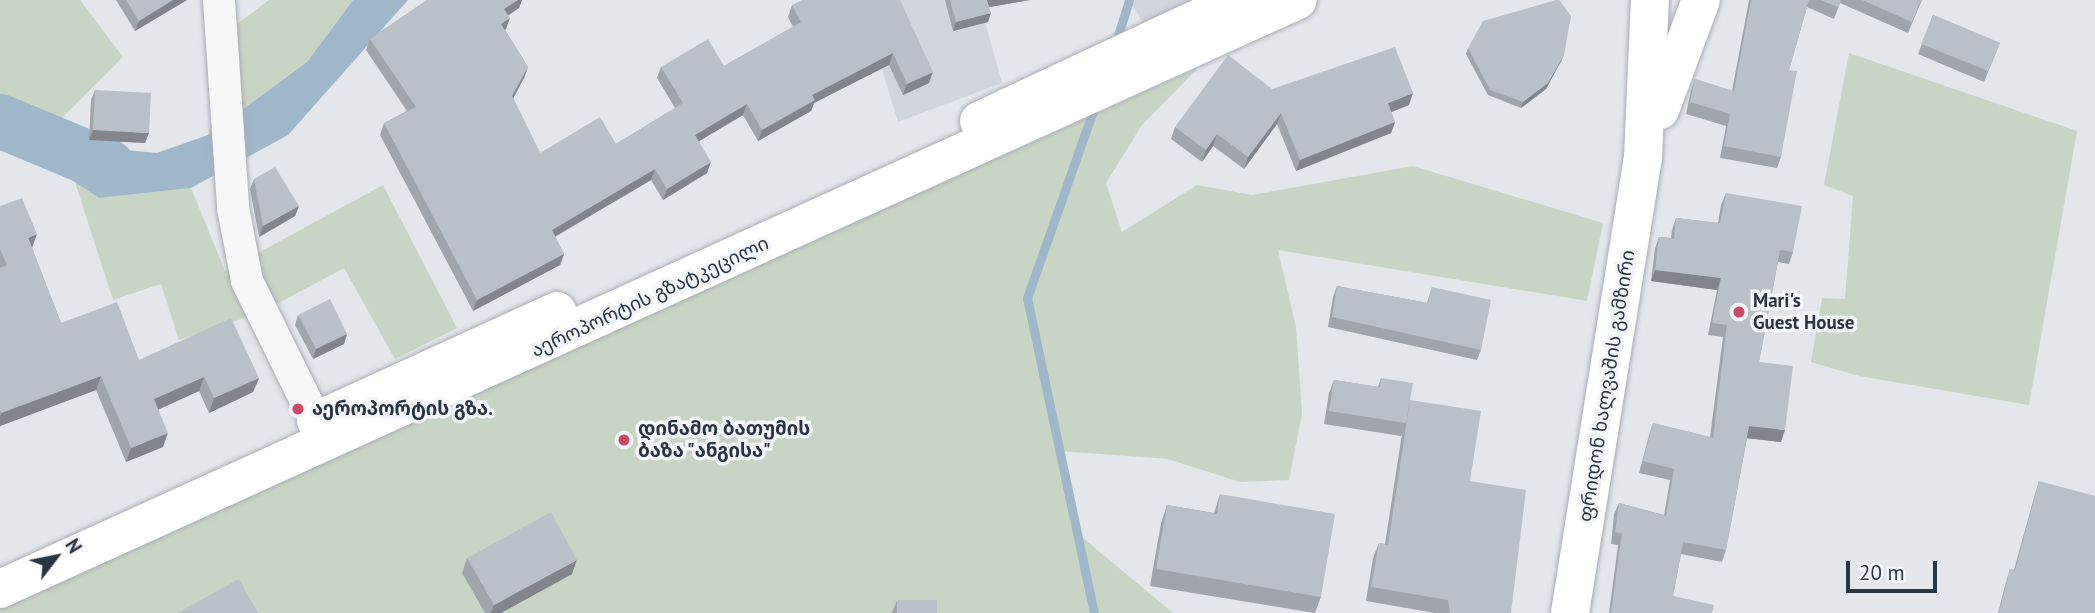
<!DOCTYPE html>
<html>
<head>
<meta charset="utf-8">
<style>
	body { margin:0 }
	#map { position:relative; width:2095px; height:613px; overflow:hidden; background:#e3e6eb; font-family:"PT Sans","Noto Sans Georgian",sans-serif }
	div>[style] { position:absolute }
	.built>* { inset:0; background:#d1d6dd }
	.green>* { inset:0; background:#c9d5c4 }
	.water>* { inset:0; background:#9eb7cb }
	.stream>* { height:9px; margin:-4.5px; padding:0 4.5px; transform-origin:4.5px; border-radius:4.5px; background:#9eb7cb }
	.river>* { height:54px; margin:-27px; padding:0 27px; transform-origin:27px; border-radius:27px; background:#9eb7cb }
	.roads { filter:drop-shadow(0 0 2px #a8adb5) drop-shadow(0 0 2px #a8adb5) }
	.minor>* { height:32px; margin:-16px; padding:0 16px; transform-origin:16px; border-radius:16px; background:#f6f7f9 }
	.trunk>* { height:38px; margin:-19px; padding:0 19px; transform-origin:19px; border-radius:19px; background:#fff }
	.wall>* { inset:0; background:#a0a5ac }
	.shaded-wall>* { inset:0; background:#82868c }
	.building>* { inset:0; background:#bac0c8 }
	.dots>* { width:19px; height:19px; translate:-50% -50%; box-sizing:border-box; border:4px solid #f3f5f8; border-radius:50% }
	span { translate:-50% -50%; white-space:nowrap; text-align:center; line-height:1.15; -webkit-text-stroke:7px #f3f5f8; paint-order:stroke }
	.street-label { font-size:19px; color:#2a3543 }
	.poi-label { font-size:19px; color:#2a3543; font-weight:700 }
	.left { translate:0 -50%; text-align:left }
	.north { position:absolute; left:21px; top:522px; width:70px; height:70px; -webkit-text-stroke:5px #f3f5f8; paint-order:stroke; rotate:58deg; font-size:19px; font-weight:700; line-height:28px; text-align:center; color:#2a3543 }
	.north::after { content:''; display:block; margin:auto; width:24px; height:32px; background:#2a3543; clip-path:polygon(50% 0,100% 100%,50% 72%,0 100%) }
	.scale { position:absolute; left:1846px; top:561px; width:91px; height:32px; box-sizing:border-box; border:4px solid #2a3543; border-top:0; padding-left:9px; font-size:21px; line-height:24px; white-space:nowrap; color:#2a3543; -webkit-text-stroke:5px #f3f5f8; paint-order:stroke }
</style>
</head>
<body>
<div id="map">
	<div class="built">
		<div style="clip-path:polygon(861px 0,979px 0,1002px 83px,898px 122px)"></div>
		<div style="clip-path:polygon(1129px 0,1193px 0,1143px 22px)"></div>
	</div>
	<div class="green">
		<div style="clip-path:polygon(0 0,80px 0,123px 57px,28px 152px,0 133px)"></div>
		<div style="clip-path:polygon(269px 0,353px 0,307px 62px,208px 135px,224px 80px,221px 36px)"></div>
		<div style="clip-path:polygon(1849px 53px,2077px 131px,2029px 405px,1859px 376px,1811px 362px,1822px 298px,1845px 299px,1853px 196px,1824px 185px)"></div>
		<div style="clip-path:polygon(1198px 68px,1142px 125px,1106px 183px,1122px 232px,1197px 185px,1252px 195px,1413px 166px,1603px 223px,1587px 301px,1278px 250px,1296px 327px,1302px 414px,1289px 480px,1240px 482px,1168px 459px,1060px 451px,1077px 533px,1173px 613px,0 613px,0 604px)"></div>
		<div style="clip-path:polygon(75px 182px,99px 198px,191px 188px,225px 271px,383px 185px,457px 328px,395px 359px,344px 268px,262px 312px,179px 340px,161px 284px,113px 300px)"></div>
	</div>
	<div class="water">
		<div style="clip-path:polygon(353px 0,408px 0,288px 135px,191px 188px,99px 198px,29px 152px,53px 127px,94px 147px,157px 153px,208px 135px,307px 62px)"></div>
	</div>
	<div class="stream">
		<div style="left:1115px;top:45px;width:47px;rotate:-72.7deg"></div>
		<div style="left:1094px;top:613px;width:322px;rotate:-102deg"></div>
		<div style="left:1027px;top:298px;width:205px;rotate:-70.6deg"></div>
	</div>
	<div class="river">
		<div style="left:0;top:121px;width:117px;rotate:22.6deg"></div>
	</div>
	<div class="roads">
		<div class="minor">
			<div style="left:219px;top:0;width:208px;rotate:86.1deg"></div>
			<div style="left:233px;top:208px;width:74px;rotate:79.1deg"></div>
			<div style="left:247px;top:281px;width:156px;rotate:63.8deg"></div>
		</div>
		<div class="trunk">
			<div style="left:1660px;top:110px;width:117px;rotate:-69.6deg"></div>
			<div style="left:979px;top:121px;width:285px;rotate:-25.1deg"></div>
			<div style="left:316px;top:421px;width:265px;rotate:-24.5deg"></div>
			<div style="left:0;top:589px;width:1425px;rotate:-24.41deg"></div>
			<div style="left:1570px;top:613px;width:461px;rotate:-80.9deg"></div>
			<div style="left:1643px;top:158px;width:158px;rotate:-87.5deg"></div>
		</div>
	</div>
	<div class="wall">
		<div style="clip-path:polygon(116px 0,187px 0,135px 31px)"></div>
		<div style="clip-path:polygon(427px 0,522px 0,519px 8px,508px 15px,506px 29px,505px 30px,528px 67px,524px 78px,513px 98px,540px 153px,616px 144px,675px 108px,657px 78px,661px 67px,724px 66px,793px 27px,788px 17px,792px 5px,900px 0,929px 83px,903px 95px,889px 65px,814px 103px,811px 111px,758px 141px,743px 115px,699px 141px,707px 173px,663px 200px,651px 180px,555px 237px,564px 254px,560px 265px,473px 311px,380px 135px,384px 123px,407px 111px,366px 50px,370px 39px)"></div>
		<div style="clip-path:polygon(945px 0,1030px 0,989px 7px,988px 22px,953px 31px)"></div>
		<div style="clip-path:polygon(1749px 0,1922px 0,1908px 33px,1840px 3px,1834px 19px,1807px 7px,1789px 70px,1781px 157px,1777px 168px,1720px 158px,1726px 126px,1686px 114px,1691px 90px,1695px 79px,1732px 91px)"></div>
		<div style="clip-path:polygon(1933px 15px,2000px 43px,1984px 82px,1918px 54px)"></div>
		<div style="clip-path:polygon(1468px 48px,1562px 60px,1546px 89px,1521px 108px,1488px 95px,1466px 54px)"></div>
		<div style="clip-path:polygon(1272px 89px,1409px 105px,1391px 112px,1395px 122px,1391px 133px,1296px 171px,1277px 124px,1244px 169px,1213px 146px,1202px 162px,1171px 139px,1175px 127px)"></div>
		<div style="clip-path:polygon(95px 90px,145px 143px,89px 140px,91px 100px)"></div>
		<div style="clip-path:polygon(254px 179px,299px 206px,295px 216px,259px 237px,250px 189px)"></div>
		<div style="clip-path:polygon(1726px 193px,1793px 252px,1789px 264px,1778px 262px,1759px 362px,1781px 442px,1747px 438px,1726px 550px,1722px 562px,1681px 554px,1673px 596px,1712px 613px,1609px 613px,1618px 545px,1611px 544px,1614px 514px,1619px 503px,1664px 515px,1670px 480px,1639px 473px,1649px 435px,1653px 423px,1710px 437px,1723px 337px,1708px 335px,1717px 290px,1651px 281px,1655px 248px,1659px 237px,1671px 238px,1672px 230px,1676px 218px,1718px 223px,1721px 205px)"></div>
		<div style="clip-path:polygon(0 206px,32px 248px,61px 323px,139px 360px,259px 378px,253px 392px,209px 413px,199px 391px,158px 409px,163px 447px,126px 462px,96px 390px,0 426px)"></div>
		<div style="clip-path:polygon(1337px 286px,1427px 303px,1432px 287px,1481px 350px,1477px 360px,1328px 327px,1333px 297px)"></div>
		<div style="clip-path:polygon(298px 315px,347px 334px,344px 344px,313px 359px,295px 325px)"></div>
		<div style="clip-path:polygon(1381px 378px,1410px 401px,1470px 481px,1511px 613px,1435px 613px,1366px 601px,1373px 558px,1379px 543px,1385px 544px,1402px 434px,1401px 436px,1324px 424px,1329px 393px,1334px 380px,1378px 387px)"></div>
		<div style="clip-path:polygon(2039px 481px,2095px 613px,1998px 613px,2006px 582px,2010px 569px,2014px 570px,2035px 494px)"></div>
		<div style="clip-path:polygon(1220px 494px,1321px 597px,1315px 613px,1150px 586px,1161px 523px,1167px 505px,1214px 513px)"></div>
		<div style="clip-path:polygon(467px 558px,572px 574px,501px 613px,485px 613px,462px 573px)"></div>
		<div style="clip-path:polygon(897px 600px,937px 613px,892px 613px)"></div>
	</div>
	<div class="shaded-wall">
		<div style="clip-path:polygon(173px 0,187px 0,135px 31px,139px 21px)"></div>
		<div style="clip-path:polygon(518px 0,522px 0,519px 8px,500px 21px,504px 9px)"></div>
		<div style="clip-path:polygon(987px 0,1030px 0,984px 8px)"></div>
		<div style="clip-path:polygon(991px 13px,988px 22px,953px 31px,956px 22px)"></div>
		<div style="clip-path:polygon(510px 18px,506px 29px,496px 36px,501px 24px)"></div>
		<div style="clip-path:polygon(893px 53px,889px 65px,814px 103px,811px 111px,758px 141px,762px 130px,812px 95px)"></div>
		<div style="clip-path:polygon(1564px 55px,1546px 89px,1521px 108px,1523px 102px)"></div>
		<div style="clip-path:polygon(528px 67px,524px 78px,508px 108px,512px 96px)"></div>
		<div style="clip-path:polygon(933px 72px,929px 83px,903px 95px,907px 84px)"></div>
		<div style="clip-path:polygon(1413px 93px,1409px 105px,1384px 115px,1388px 103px)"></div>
		<div style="clip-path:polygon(747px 104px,743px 115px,691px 146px,695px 135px)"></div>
		<div style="clip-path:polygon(1281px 113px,1277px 124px,1244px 169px,1248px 157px)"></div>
		<div style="clip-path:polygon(1395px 122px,1391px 133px,1296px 171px,1300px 160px)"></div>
		<div style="clip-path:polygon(93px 130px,149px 133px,145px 143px,89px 140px)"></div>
		<div style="clip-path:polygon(1217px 134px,1213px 146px,1202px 162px,1206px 150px)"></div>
		<div style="clip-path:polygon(711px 162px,707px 173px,663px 200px,667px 189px)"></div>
		<div style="clip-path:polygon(655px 169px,651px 180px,547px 241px,552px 230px)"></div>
		<div style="clip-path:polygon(299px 206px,295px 216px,259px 237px,263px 226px)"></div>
		<div style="clip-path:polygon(37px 234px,32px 248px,28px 238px)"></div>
		<div style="clip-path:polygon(564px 254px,560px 265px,473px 311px,477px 300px)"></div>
		<div style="clip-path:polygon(1655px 270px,1721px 278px,1717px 290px,1651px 281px)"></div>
		<div style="clip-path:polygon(347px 334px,344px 344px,313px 359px,316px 349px)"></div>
		<div style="clip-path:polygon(101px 376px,96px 390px,0 426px,0 417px,1px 413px)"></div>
		<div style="clip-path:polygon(204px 377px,199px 391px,149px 414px,154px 399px)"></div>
		<div style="clip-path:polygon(259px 378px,253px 392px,209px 413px,214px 398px)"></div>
		<div style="clip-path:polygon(1749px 426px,1785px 430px,1781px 442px,1745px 438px)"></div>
		<div style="clip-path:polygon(168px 433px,163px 447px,126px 462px,131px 448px)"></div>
		<div style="clip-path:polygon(577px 560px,572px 574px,501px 613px,491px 613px,494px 605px)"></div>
	</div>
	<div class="building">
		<div style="clip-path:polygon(126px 0,173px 0,139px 21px)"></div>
		<div style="clip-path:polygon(427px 0,518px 0,504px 9px,510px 18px,501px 24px,528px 67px,512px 96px,540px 153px,600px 117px,616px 144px,683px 103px,661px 67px,708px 39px,724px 66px,801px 22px,792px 5px,802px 0,900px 0,933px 72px,907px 84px,893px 53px,812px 95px,815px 100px,762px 130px,747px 104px,695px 135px,711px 162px,667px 189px,655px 169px,552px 230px,564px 254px,477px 300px,384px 123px,416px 107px,370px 39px)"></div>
		<div style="clip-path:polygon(950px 0,987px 0,991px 13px,956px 22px)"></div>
		<div style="clip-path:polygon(1556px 0,1559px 0,1571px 16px,1564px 55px,1548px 83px,1523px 102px,1490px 90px,1468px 48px,1483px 21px)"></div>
		<div style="clip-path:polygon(1751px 0,1809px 0,1789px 70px,1797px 71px,1781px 157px,1724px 146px,1730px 114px,1690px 102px,1695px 79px,1734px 91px)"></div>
		<div style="clip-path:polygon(1820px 0,1841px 0,1838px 7px)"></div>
		<div style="clip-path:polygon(1862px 0,1921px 0,1912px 22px)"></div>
		<div style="clip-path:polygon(1933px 15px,2000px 43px,1988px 71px,1921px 44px)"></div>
		<div style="clip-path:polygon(1395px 47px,1413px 93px,1388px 103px,1395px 122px,1300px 160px,1281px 113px,1248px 157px,1217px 134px,1206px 150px,1175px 127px,1228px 55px,1272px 89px)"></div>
		<div style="clip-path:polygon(95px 90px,151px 93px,149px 133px,93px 130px)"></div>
		<div style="clip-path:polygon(275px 167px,299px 206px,263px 226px,254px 179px)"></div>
		<div style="clip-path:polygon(1726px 193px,1802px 206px,1793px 252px,1780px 250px,1759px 362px,1793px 366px,1785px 430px,1749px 426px,1726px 550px,1683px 542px,1673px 596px,1714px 605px,1712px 613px,1611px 613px,1622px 533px,1615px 532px,1619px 503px,1666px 516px,1674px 469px,1643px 461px,1653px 423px,1713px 438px,1727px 325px,1712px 323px,1721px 278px,1655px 270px,1659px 237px,1674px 239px,1676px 218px,1720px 223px)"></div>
		<div style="clip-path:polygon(22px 198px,37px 234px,28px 238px,61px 323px,117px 302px,139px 360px,231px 318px,259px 378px,214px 398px,204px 377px,154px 399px,168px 433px,131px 448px,101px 376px,1px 413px,0 410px,0 268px,7px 265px,0 249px,0 206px)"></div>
		<div style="clip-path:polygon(1337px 286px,1428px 303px,1432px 287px,1491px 300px,1481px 350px,1332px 317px)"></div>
		<div style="clip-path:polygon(330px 299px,347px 334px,316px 349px,298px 315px)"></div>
		<div style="clip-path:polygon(1381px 378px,1413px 383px,1406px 423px,1329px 411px,1334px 380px,1380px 387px)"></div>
		<div style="clip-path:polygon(1410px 400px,1481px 411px,1470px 481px,1526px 490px,1511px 613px,1450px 613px,1448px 600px,1371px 587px,1379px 543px,1388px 545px)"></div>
		<div style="clip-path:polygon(2039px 481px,2095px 496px,2095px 613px,1999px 613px,2010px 569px,2015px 571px)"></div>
		<div style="clip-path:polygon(1220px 494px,1335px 514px,1321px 597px,1156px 569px,1167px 505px,1217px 514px)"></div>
		<div style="clip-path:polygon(551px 512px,577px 560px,494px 605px,467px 558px)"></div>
		<div style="clip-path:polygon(239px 579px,258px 613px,177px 613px)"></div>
		<div style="clip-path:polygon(897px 600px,937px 600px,937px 613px,897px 613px)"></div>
	</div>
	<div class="dots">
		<div style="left:1739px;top:312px;background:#cf4866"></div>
		<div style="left:298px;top:409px;background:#cf4866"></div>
		<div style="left:624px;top:440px;background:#cf4866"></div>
	</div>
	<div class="street-label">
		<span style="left:650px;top:297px;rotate:-25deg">აეროპორტის გზატკეცილი</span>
		<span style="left:1607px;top:386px;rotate:-81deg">ფრიდონ ხალვაშის გამზირი</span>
	</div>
	<div class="poi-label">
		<span class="left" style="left:1753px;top:312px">Mari's<br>Guest House</span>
		<span class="left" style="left:312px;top:409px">აეროპორტის გზა.</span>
		<span class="left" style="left:638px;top:440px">დინამო ბათუმის<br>ბაზა "ანგისა"</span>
	</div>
	<div class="north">N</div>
	<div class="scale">20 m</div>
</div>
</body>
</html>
